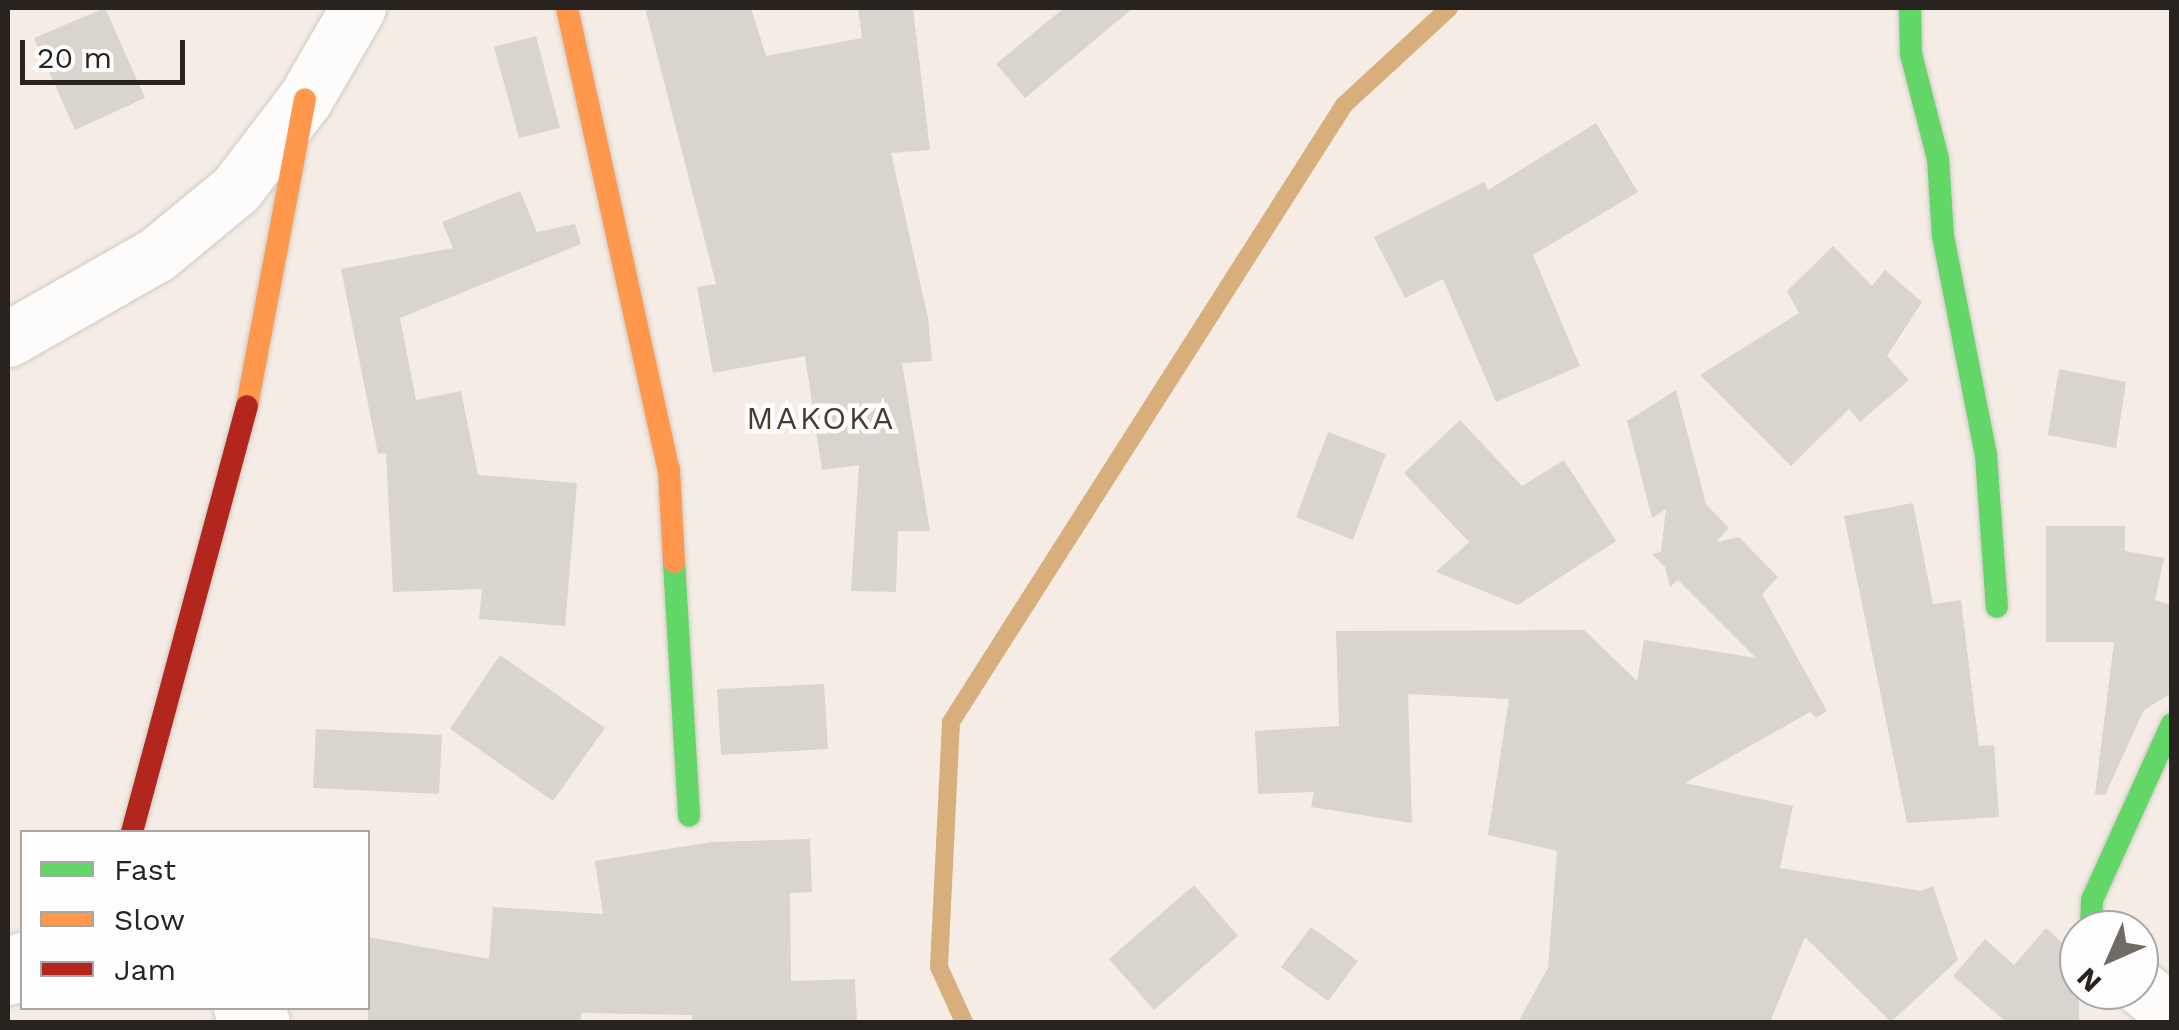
<!DOCTYPE html>
<html>
<head>
<meta charset="utf-8">
<style>
	body { margin:0 }
	#map { position:relative; width:2179px; height:1030px; overflow:hidden; background:#f5ede5; font-family:"Work Sans",sans-serif }
	div>[style] { position:absolute }
	.stream>* { height:18px; margin:-9px; padding:0 9px; transform-origin:9px; border-radius:9px; background:#d8af7c }
	.building>* { inset:0; background:#d9d4cd }
	.roads { filter:drop-shadow(0 0 2px #cec9c2) drop-shadow(0 0 2px #cec9c2) }
	.street>* { height:55px; margin:-27.5px; padding:0 27.5px; transform-origin:27.5px; border-radius:27.5px; background:#fefcfb }
	.fast>* { height:22px; margin:-11px; padding:0 11px; transform-origin:11px; border-radius:11px; background:#63d668 }
	.slow>* { height:22px; margin:-11px; padding:0 11px; transform-origin:11px; border-radius:11px; background:#ff974d }
	.jam>* { height:22px; margin:-11px; padding:0 11px; transform-origin:11px; border-radius:11px; background:#b3261e }
	span { translate:-50% -50%; white-space:nowrap; text-align:center; line-height:1.15; -webkit-text-stroke:9px #fdfdfd; paint-order:stroke }
	.quarter-label { font-size:32px; color:#473c30; letter-spacing:2.5px }
	.frame { position:absolute; inset:0; border:10px solid #28231e; pointer-events:none }
	.legend { position:absolute; left:20px; top:830px; width:350px; height:180px; box-sizing:border-box; background:#fdfdfd; border:2px solid #a8a6a4; margin:0; padding:12px 18px; list-style:none; font-size:30px; color:#28231e }
	.legend li { display:flex; align-items:center; gap:20px; height:50px }
	.legend b { width:50px; border:2px solid #a8a6a4 }
	.north { position:absolute; left:2059px; top:910px; width:100px; height:100px; box-sizing:border-box; background:#fdfdfd; border:2px solid #a8a6a4; border-radius:50%; rotate:225deg; font-size:28px; font-weight:700; line-height:40px; text-align:center; color:#28231e }
	.north::after { content:''; display:block; margin:auto; width:35px; height:45px; background:#706a64; clip-path:polygon(50% 0,100% 100%,50% 72%,0 100%) }
	.scale { position:absolute; left:20px; top:40px; width:165px; height:45px; box-sizing:border-box; border:5px solid #28231e; border-top:0; padding-left:12px; font-size:30px; line-height:35px; white-space:nowrap; color:#28231e; -webkit-text-stroke:8px #fdfdfd; paint-order:stroke }
</style>
</head>
<body>
<div id="map">
	<div class="stream">
		<div style="left:964px;top:1022px;width:60px;rotate:-114.4deg"></div>
		<div style="left:939px;top:967px;width:245px;rotate:-87.2deg"></div>
		<div style="left:951px;top:722px;width:732px;rotate:-57.5deg"></div>
		<div style="left:1344px;top:105px;width:143px;rotate:-42.7deg"></div>
	</div>
	<div class="building">
		<div style="clip-path:polygon(105px 8px,145px 98px,75px 130px,34px 38px)"></div>
		<div style="clip-path:polygon(645px 8px,751px 8px,766px 56px,862px 38px,858px 8px,913px 8px,930px 150px,891px 153px,928px 318px,932px 361px,902px 363px,930px 531px,898px 531px,896px 592px,851px 591px,859px 465px,822px 470px,805px 356px,713px 373px,697px 287px,716px 284px)"></div>
		<div style="clip-path:polygon(1064px 8px,1133px 8px,1025px 98px,996px 64px)"></div>
		<div style="clip-path:polygon(536px 36px,560px 128px,519px 138px,494px 47px)"></div>
		<div style="clip-path:polygon(1596px 123px,1638px 192px,1533px 255px,1580px 366px,1496px 402px,1443px 279px,1405px 298px,1374px 237px,1484px 182px,1488px 190px)"></div>
		<div style="clip-path:polygon(520px 191px,537px 232px,575px 224px,581px 244px,400px 318px,416px 400px,461px 391px,478px 475px,577px 483px,565px 626px,479px 619px,482px 589px,393px 592px,386px 453px,378px 454px,341px 269px,453px 248px,442px 222px)"></div>
		<div style="clip-path:polygon(1833px 246px,1872px 286px,1885px 270px,1922px 302px,1887px 356px,1909px 380px,1860px 422px,1849px 409px,1791px 466px,1700px 375px,1799px 313px,1787px 291px)"></div>
		<div style="clip-path:polygon(2059px 369px,2126px 382px,2116px 448px,2048px 435px)"></div>
		<div style="clip-path:polygon(1676px 390px,1706px 504px,1729px 528px,1716px 542px,1739px 537px,1778px 577px,1762px 594px,1827px 711px,1816px 718px,1810px 712px,1685px 783px,1793px 806px,1780px 868px,1921px 891px,1933px 886px,1958px 960px,1891px 1022px,1805px 937px,1770px 1022px,1518px 1022px,1548px 968px,1557px 851px,1488px 835px,1509px 699px,1408px 694px,1412px 823px,1311px 807px,1314px 792px,1258px 794px,1255px 731px,1339px 726px,1336px 631px,1584px 630px,1637px 681px,1644px 640px,1756px 658px,1678px 580px,1670px 587px,1665px 567px,1652px 554px,1661px 552px,1666px 509px,1652px 518px,1627px 421px)"></div>
		<div style="clip-path:polygon(1460px 420px,1522px 486px,1564px 460px,1616px 541px,1518px 605px,1436px 572px,1469px 542px,1404px 473px)"></div>
		<div style="clip-path:polygon(1328px 432px,1386px 454px,1353px 540px,1296px 517px)"></div>
		<div style="clip-path:polygon(1913px 503px,1933px 604px,1961px 600px,1979px 746px,1994px 745px,1999px 817px,1907px 823px,1844px 516px)"></div>
		<div style="clip-path:polygon(2046px 526px,2125px 526px,2125px 551px,2164px 558px,2155px 600px,2172px 605px,2172px 693px,2144px 710px,2105px 795px,2095px 794px,2114px 642px,2046px 642px)"></div>
		<div style="clip-path:polygon(500px 655px,605px 728px,553px 801px,450px 729px)"></div>
		<div style="clip-path:polygon(824px 684px,828px 749px,721px 755px,717px 689px)"></div>
		<div style="clip-path:polygon(316px 729px,442px 735px,439px 794px,313px 788px)"></div>
		<div style="clip-path:polygon(810px 839px,812px 892px,790px 893px,791px 981px,855px 979px,857px 1022px,692px 1022px,692px 1015px,581px 1013px,581px 1022px,368px 1022px,368px 937px,489px 959px,493px 907px,603px 914px,595px 861px,711px 842px)"></div>
		<div style="clip-path:polygon(1194px 885px,1238px 936px,1154px 1010px,1109px 959px)"></div>
		<div style="clip-path:polygon(1311px 927px,1358px 961px,1328px 1001px,1281px 967px)"></div>
		<div style="clip-path:polygon(2046px 928px,2079px 958px,2079px 1022px,2006px 1022px,1953px 976px,1985px 939px,2014px 965px)"></div>
	</div>
	<div class="roads">
		<div class="street">
			<div style="left:8px;top:339px;width:170px;rotate:-29.6deg"></div>
			<div style="left:156px;top:255px;width:104px;rotate:-39.5deg"></div>
			<div style="left:236px;top:189px;width:113px;rotate:-52.5deg"></div>
			<div style="left:305px;top:99px;width:105px;rotate:-59.8deg"></div>
			<div style="left:8px;top:977px;width:22px;rotate:-51deg"></div>
			<div style="left:2139px;top:986px;width:43px;rotate:40.3deg"></div>
			<div style="left:241px;top:1008px;width:25px;rotate:34deg"></div>
		</div>
		<div class="fast">
			<div style="left:1910px;top:8px;width:46px;rotate:88.8deg"></div>
			<div style="left:1911px;top:54px;width:108px;rotate:75.6deg"></div>
			<div style="left:1938px;top:159px;width:77px;rotate:86.3deg"></div>
			<div style="left:1943px;top:236px;width:223px;rotate:78.9deg"></div>
			<div style="left:1986px;top:455px;width:152px;rotate:85.9deg"></div>
			<div style="left:674px;top:562px;width:254px;rotate:86.6deg"></div>
			<div style="left:2091px;top:930px;width:30px;rotate:-88deg"></div>
			<div style="left:2092px;top:900px;width:193px;rotate:-65.6deg"></div>
		</div>
		<div class="slow">
			<div style="left:567px;top:8px;width:473px;rotate:77.6deg"></div>
			<div style="left:669px;top:470px;width:92px;rotate:86.9deg"></div>
			<div style="left:247px;top:406px;width:312px;rotate:-79.3deg"></div>
		</div>
		<div class="jam">
			<div style="left:132px;top:832px;width:441px;rotate:-74.9deg"></div>
		</div>
	</div>
	<div class="quarter-label">
		<span style="left:821px;top:418px">MAKOKA</span>
	</div>
	<div class="frame"></div>
	<ul class="legend">
	<li><b style="height:12px;background:#63d668"></b>Fast</li>
	<li><b style="height:12px;background:#ff974d"></b>Slow</li>
	<li><b style="height:12px;background:#b3261e"></b>Jam</li>
	</ul>
	<div class="north">N</div>
	<div class="scale">20 m</div>
</div>
</body>
</html>
